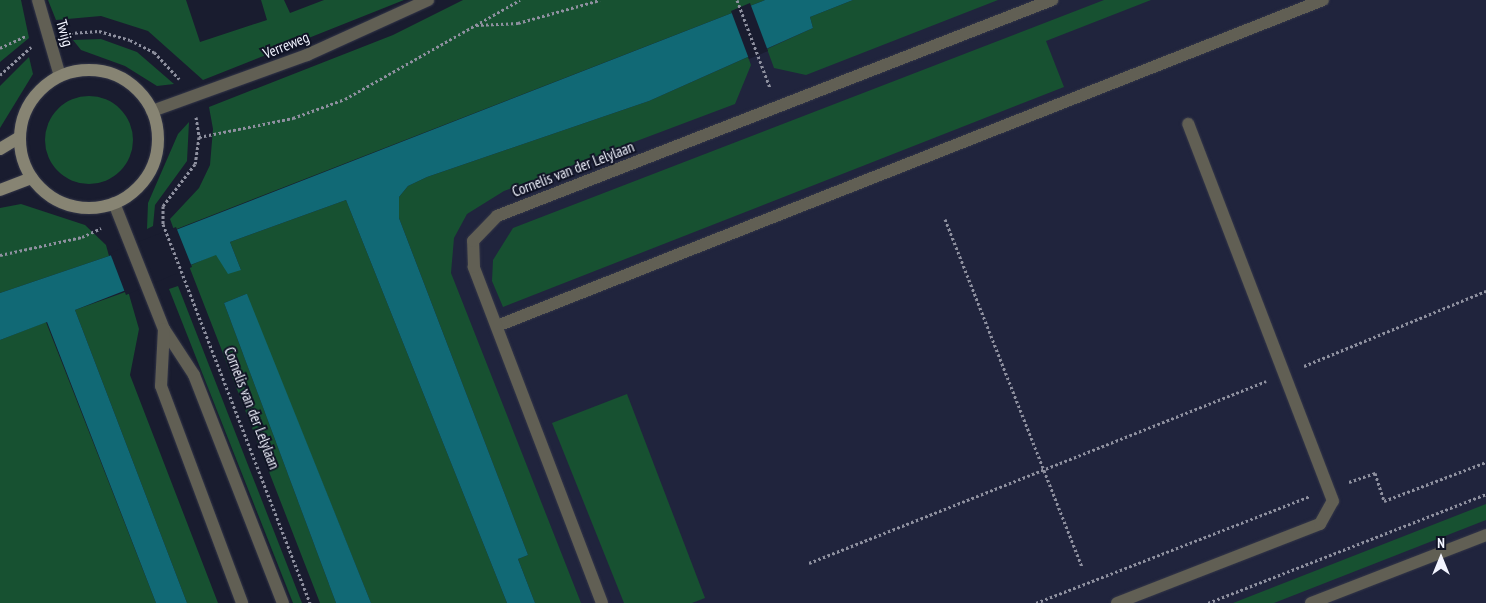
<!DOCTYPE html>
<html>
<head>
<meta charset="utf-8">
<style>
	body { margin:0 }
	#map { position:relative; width:1486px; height:603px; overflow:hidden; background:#191c2f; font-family:"PT Sans Narrow",sans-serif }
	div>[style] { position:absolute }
	.built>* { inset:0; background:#20243d }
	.green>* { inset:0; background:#175131 }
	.round { border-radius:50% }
	.water>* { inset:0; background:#116975 }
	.pier>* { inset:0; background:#191c2f }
	.path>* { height:3px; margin-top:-1.5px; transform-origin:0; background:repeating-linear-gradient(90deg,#8e909f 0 2.5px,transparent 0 5px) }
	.roads { filter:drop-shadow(0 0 1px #333648) drop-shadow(0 0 1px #333648) }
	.lane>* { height:12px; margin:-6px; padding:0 6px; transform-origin:6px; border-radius:6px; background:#615f54 }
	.street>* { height:12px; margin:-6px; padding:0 6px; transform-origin:6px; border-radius:6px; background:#615f54 }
	.secondary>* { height:12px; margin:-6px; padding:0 6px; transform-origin:6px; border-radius:6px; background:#878473 }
	.secondary>.ring { margin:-6px; padding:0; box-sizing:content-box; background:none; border:12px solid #878473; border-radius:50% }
	span { translate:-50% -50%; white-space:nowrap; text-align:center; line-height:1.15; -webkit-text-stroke:4px #101325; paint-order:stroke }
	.street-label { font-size:15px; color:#f2f4ff }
	.north { position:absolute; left:1416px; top:533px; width:50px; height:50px; -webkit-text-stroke:4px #101325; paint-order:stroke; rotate:0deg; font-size:14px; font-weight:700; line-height:20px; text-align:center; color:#f2f4ff }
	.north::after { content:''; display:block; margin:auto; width:18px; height:22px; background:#f2f4ff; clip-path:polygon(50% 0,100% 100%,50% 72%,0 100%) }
</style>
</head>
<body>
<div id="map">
	<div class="built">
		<div style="clip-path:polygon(853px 0,1486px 0,1486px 603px,535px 603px,399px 197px,649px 101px,813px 28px)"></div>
	</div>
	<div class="green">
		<div style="clip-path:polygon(0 0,21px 0,29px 38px,0 62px)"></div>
		<div style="clip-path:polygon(48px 0,186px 0,200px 42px,267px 20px,261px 0,284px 0,290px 13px,324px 0,404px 0,203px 80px,148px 31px,101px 16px,56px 20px)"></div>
		<div style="clip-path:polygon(463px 0,765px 0,174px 230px,170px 219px,199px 188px,210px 165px,213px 129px,209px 107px,393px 35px)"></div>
		<div style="clip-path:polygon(853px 0,998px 0,806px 75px,774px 68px,767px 49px,813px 28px,810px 17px)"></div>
		<div style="clip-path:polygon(1104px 0,1151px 0,1046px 41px,1064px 87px,503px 307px,492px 281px,493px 260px,513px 228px)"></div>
		<div style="clip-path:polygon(101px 39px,137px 52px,174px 84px,157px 86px,125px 66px,81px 50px,73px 40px)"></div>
		<div style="clip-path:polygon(29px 57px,33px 74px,0 128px,0 86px)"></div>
		<div style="clip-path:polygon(748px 57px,751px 65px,735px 104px,504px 191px,467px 214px,454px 238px,451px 273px,581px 603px,535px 603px,518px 559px,528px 555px,399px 218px,399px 197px,408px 186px,427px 177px,649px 101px)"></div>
		<div class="round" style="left:45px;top:96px;width:88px;height:88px"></div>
		<div style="clip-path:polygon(189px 122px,187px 161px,155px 205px,153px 226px,147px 229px,148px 203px,178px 134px)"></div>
		<div style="clip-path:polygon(346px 200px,507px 603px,371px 603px,246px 294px,224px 303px,336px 603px,320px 603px,189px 266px,216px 254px,241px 270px,230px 242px)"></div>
		<div style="clip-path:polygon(21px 204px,85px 225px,106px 245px,109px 256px,0 293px,0 208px)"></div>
		<div style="clip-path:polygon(178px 286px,302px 603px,293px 603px,169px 289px)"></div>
		<div style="clip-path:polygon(128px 291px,139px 329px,130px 375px,218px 603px,187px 603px,75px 310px)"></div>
		<div style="clip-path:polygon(46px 322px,156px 603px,0 603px,0 340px)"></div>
		<div style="clip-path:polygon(627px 394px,705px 598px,692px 603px,624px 603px,552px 423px)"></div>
		<div style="clip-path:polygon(1486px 504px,1486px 520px,1274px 603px,1233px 603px)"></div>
	</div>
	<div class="water">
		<div style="clip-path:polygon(765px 0,853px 0,810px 17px,813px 28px,649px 101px,427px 177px,408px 186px,399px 197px,399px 218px,528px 555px,518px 559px,535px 603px,507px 603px,346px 200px,230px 242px,241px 270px,228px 274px,216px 255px,75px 310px,187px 603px,156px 603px,47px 322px,0 340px,0 293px,109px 256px)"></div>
		<div style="clip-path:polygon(246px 294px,247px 294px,371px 603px,336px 603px,224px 303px)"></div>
	</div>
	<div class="pier">
		<div style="clip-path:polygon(750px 3px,768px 51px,749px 59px,731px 11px)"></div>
		<div style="clip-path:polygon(176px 227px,192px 267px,126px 295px,110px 253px)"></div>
	</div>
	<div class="path">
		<div style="left:737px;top:0;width:94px;rotate:69.4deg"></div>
		<div style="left:476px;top:25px;width:42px;rotate:-2.7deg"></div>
		<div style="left:518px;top:23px;width:85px;rotate:-15.7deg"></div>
		<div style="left:70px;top:33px;width:29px;rotate:-4deg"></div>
		<div style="left:99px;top:31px;width:32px;rotate:16deg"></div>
		<div style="left:130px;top:40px;width:27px;rotate:27deg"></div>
		<div style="left:154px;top:52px;width:37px;rotate:47deg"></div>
		<div style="left:0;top:48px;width:29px;rotate:-25deg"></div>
		<div style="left:0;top:75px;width:42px;rotate:-42.1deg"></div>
		<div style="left:196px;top:117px;width:20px;rotate:81deg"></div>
		<div style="left:199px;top:137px;width:27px;rotate:98deg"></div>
		<div style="left:195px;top:164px;width:53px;rotate:127.3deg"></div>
		<div style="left:163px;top:206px;width:18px;rotate:90deg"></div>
		<div style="left:163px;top:224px;width:407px;rotate:68.8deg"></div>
		<div style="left:199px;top:137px;width:96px;rotate:-11.4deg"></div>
		<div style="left:293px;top:118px;width:55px;rotate:-20.1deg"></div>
		<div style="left:345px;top:99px;width:201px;rotate:-29.5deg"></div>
		<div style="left:945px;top:219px;width:373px;rotate:68.5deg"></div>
		<div style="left:0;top:255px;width:84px;rotate:-12.4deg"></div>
		<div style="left:82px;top:237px;width:21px;rotate:-25deg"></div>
		<div style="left:1304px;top:366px;width:197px;rotate:-22.4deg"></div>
		<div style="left:1349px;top:482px;width:28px;rotate:-19deg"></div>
		<div style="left:1375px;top:473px;width:29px;rotate:72deg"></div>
		<div style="left:1384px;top:501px;width:109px;rotate:-20.9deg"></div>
		<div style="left:809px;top:563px;width:492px;rotate:-21.7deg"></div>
		<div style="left:1036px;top:603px;width:294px;rotate:-21.3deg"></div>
		<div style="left:1208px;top:603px;width:299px;rotate:-21.4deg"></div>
	</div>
	<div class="roads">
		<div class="lane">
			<div style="left:1117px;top:603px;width:218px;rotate:-21.3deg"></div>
			<div style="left:1320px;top:524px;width:26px;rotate:-61deg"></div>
			<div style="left:1333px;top:501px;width:404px;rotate:-111deg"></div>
		</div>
		<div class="street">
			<div style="left:38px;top:0;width:79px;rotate:73.9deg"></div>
			<div style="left:152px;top:111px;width:165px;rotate:-19.9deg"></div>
			<div style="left:307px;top:55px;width:133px;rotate:-24.4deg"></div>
			<div style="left:114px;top:203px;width:136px;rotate:68.4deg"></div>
			<div style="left:164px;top:329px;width:55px;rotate:56.9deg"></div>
			<div style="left:194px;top:375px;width:245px;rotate:68.7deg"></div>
			<div style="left:497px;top:326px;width:888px;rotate:-21.54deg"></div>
			<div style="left:164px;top:329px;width:57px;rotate:93deg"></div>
			<div style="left:161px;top:386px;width:232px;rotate:69.5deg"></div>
			<div style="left:602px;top:603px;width:360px;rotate:-110.9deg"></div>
			<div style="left:474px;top:267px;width:26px;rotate:-92deg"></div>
			<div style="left:473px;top:241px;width:35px;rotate:-46deg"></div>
			<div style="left:497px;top:216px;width:596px;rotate:-21.27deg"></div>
			<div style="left:1311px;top:603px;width:188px;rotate:-21.2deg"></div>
		</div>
		<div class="secondary">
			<div class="ring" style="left:20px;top:70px;width:126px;height:126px"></div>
			<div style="left:0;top:149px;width:23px;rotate:-31deg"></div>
			<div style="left:0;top:190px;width:34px;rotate:-21deg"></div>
		</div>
	</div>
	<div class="street-label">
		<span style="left:65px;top:33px;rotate:74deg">Twijg</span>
		<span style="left:286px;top:45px;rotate:-22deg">Verreweg</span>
		<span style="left:573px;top:169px;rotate:-21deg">Cornelis van der Lelylaan</span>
		<span style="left:252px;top:408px;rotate:69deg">Cornelis van der Lelylaan</span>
	</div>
	<div class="north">N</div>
</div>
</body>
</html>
